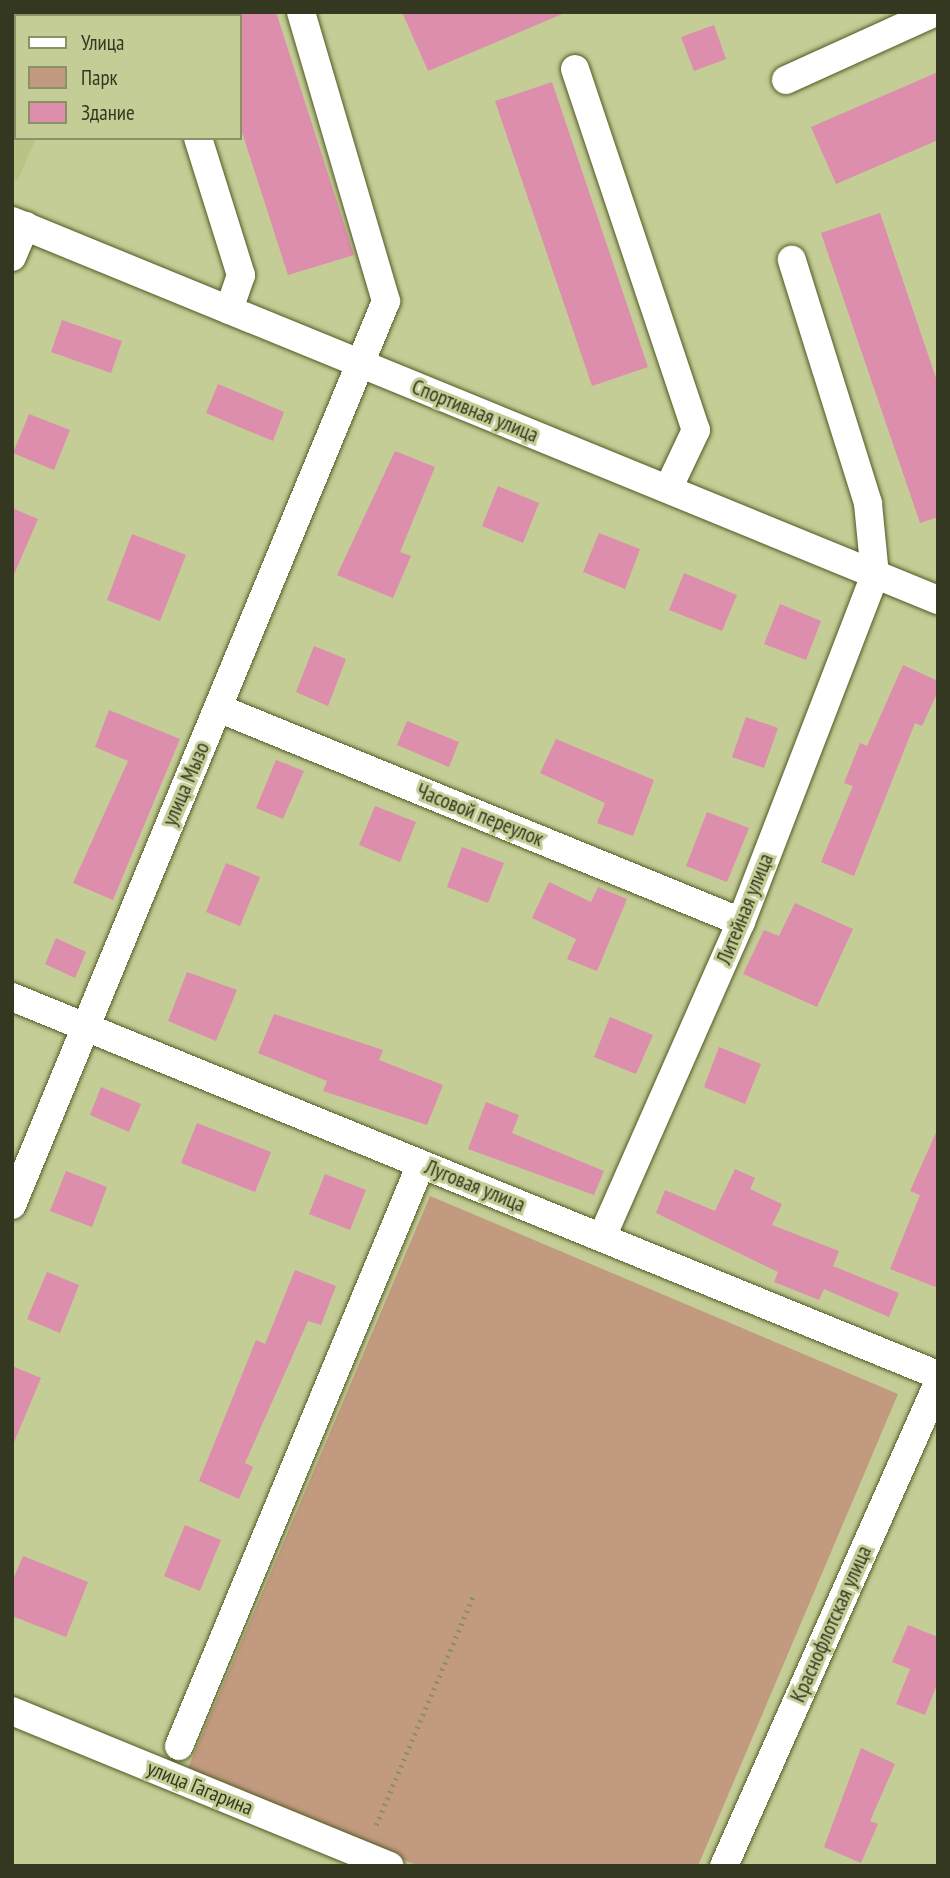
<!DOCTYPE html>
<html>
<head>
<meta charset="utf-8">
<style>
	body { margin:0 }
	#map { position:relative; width:950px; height:1878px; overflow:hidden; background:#c4cd95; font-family:"PT Sans Narrow",sans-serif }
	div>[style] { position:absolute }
	.built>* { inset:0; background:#b9c383 }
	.green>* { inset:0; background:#c29a7f }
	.building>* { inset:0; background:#dc8eac }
	.path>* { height:4.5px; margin-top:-2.25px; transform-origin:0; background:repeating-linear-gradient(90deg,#899066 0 2px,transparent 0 7px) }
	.roads { filter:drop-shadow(0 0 2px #525924) drop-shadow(0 0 2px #525924) }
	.minor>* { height:28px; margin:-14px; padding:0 14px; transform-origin:14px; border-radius:14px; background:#fff }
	span { translate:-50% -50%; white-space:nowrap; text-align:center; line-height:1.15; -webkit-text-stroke:6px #c4cd95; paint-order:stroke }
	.street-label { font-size:21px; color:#343821 }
	.frame { position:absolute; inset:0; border:14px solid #343821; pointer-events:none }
	.legend { position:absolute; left:14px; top:14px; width:228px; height:126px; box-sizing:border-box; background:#c4cd95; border:2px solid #8a9167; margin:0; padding:9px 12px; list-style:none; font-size:21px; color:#343821 }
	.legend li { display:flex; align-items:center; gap:14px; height:35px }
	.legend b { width:35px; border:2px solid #8a9167 }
</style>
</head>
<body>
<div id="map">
	<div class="built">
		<div style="clip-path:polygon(12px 12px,92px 12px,16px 16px,16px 138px,36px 138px,18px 180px,12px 178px)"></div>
	</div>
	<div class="green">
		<div style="clip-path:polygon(430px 1196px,898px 1394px,698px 1866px,418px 1866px,188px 1768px)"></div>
	</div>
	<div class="building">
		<div style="clip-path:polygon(240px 12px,276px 12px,354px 255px,288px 275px,240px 126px)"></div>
		<div style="clip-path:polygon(402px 12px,567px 12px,428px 71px)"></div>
		<div style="clip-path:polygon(714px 25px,726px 59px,694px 71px,681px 37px)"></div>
		<div style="clip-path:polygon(938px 72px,938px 140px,836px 184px,811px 127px)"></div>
		<div style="clip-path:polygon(552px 82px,648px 367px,592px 386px,495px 101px)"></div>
		<div style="clip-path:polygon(880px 213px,938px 384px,938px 517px,920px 523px,821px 233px)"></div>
		<div style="clip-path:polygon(62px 320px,122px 341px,111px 373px,51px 352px)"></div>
		<div style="clip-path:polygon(218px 384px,284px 412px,273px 441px,206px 413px)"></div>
		<div style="clip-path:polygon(29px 414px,70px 430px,54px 470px,13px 453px)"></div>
		<div style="clip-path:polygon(395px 451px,435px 467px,400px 552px,411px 556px,393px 598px,337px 575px)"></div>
		<div style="clip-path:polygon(498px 486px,539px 503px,523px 543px,482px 526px)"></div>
		<div style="clip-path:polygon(12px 508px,38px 519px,12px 579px)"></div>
		<div style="clip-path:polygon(599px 533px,640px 549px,625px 589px,583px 572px)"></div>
		<div style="clip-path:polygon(132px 534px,186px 555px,160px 621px,107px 600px)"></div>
		<div style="clip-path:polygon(684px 573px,737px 595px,722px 631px,669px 610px)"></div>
		<div style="clip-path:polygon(780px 604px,821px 621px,806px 660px,764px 644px)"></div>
		<div style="clip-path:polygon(314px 646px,346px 659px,328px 706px,296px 692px)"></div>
		<div style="clip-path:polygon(903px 665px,938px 681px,938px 691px,922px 726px,915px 723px,854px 876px,821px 862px,853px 786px,844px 783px,860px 743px,867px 746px)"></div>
		<div style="clip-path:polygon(109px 710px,180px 739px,113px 900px,73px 883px,128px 761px,95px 747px)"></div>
		<div style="clip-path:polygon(746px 717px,778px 728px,764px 768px,732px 757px)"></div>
		<div style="clip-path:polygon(407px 721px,459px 742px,449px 767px,397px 745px)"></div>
		<div style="clip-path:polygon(556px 739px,654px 780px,633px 836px,597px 823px,605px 803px,540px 773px)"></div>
		<div style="clip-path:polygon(276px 760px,304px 771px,283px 819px,256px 808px)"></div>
		<div style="clip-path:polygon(375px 806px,416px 822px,400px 862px,359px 845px)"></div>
		<div style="clip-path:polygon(707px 812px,749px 828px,727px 882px,686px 866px)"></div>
		<div style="clip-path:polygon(462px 847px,504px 863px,488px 903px,447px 887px)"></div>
		<div style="clip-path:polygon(226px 863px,260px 877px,240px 926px,206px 912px)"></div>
		<div style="clip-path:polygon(549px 882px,591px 902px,598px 887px,627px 899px,597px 971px,567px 959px,576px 939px,532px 918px)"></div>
		<div style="clip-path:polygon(795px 903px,853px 929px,817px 1007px,743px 974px,764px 930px,779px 936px)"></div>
		<div style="clip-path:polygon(56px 938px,86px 952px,75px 978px,45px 964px)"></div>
		<div style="clip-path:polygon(187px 972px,237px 990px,216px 1041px,168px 1021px)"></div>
		<div style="clip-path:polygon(274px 1014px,383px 1050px,379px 1060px,443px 1085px,427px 1125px,323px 1091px,327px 1081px,258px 1053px)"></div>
		<div style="clip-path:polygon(610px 1017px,653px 1035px,636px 1074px,594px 1057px)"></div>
		<div style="clip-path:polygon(719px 1047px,761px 1064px,745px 1104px,704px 1087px)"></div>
		<div style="clip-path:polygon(101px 1087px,141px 1104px,129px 1132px,90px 1115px)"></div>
		<div style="clip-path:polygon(486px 1102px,519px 1115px,512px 1133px,604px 1171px,594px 1195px,468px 1149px)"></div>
		<div style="clip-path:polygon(197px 1123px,271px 1152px,255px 1192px,181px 1163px)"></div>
		<div style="clip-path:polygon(938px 1128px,938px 1288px,890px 1269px,920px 1195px,910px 1191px)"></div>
		<div style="clip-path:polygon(735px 1169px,755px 1178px,750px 1189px,782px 1204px,772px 1225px,839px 1251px,833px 1266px,899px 1293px,889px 1317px,824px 1289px,819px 1300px,774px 1282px,778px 1272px,656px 1213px,665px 1190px,715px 1211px)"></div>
		<div style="clip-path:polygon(66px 1171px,107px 1187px,92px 1227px,50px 1211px)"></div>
		<div style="clip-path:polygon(325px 1174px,366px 1190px,350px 1230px,309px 1214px)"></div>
		<div style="clip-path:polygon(295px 1270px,336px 1286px,321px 1325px,308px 1321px,245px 1463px,253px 1467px,239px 1499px,199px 1481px,256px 1340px,265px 1344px)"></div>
		<div style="clip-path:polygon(47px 1272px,79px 1285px,60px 1333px,27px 1319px)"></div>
		<div style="clip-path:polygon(12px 1366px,41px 1378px,12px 1447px)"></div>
		<div style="clip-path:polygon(185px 1525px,221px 1540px,200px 1591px,164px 1576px)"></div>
		<div style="clip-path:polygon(23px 1556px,88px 1582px,66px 1637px,12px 1616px,12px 1582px)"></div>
		<div style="clip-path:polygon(908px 1625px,938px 1637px,938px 1682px,925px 1715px,896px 1704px,910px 1669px,892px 1662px)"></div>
		<div style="clip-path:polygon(861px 1748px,895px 1764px,870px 1821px,878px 1824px,861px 1863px,824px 1847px)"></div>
	</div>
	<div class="path">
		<div style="left:376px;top:1825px;width:248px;rotate:-67deg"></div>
	</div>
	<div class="roads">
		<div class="minor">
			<div style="left:159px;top:12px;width:4px;rotate:76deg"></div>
			<div style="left:575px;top:69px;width:381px;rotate:71.5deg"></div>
			<div style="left:696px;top:430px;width:65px;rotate:115.4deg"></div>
			<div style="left:786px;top:80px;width:165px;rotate:-24.4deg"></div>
			<div style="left:198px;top:138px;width:144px;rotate:72.6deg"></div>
			<div style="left:241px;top:275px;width:37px;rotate:109deg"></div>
			<div style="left:12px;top:221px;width:1001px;rotate:22.26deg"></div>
			<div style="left:12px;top:257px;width:34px;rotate:-67deg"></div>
			<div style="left:218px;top:708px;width:565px;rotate:22.25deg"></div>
			<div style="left:12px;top:997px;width:1000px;rotate:22.21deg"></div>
			<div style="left:12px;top:1205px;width:978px;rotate:-67.52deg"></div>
			<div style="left:386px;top:301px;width:301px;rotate:-106.4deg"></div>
			<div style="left:602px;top:1237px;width:344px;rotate:-66.2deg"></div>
			<div style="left:741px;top:922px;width:372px;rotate:-68.9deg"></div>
			<div style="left:875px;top:575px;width:72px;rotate:-95.6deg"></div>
			<div style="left:868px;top:503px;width:255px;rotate:-107.4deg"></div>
			<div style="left:12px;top:1711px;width:408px;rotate:22.3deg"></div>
			<div style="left:179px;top:1746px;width:630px;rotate:-67.42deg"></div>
			<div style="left:724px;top:1866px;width:528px;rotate:-66.1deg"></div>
		</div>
	</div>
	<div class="street-label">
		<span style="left:475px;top:411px;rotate:22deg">Спортивная улица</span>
		<span style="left:186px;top:784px;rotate:-67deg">улица Мызо</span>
		<span style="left:480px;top:815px;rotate:22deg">Часовой переулок</span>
		<span style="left:745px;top:909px;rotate:-68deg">Литейная улица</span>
		<span style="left:475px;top:1186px;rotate:22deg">Луговая улица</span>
		<span style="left:831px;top:1624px;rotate:-66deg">Краснофлотская улица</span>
		<span style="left:200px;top:1788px;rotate:22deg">улица Гагарина</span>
	</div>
	<div class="frame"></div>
	<ul class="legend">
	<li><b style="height:9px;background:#fff"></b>Улица</li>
	<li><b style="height:19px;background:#c29a7f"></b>Парк</li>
	<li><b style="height:19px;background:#dc8eac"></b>Здание</li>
	</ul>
</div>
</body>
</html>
